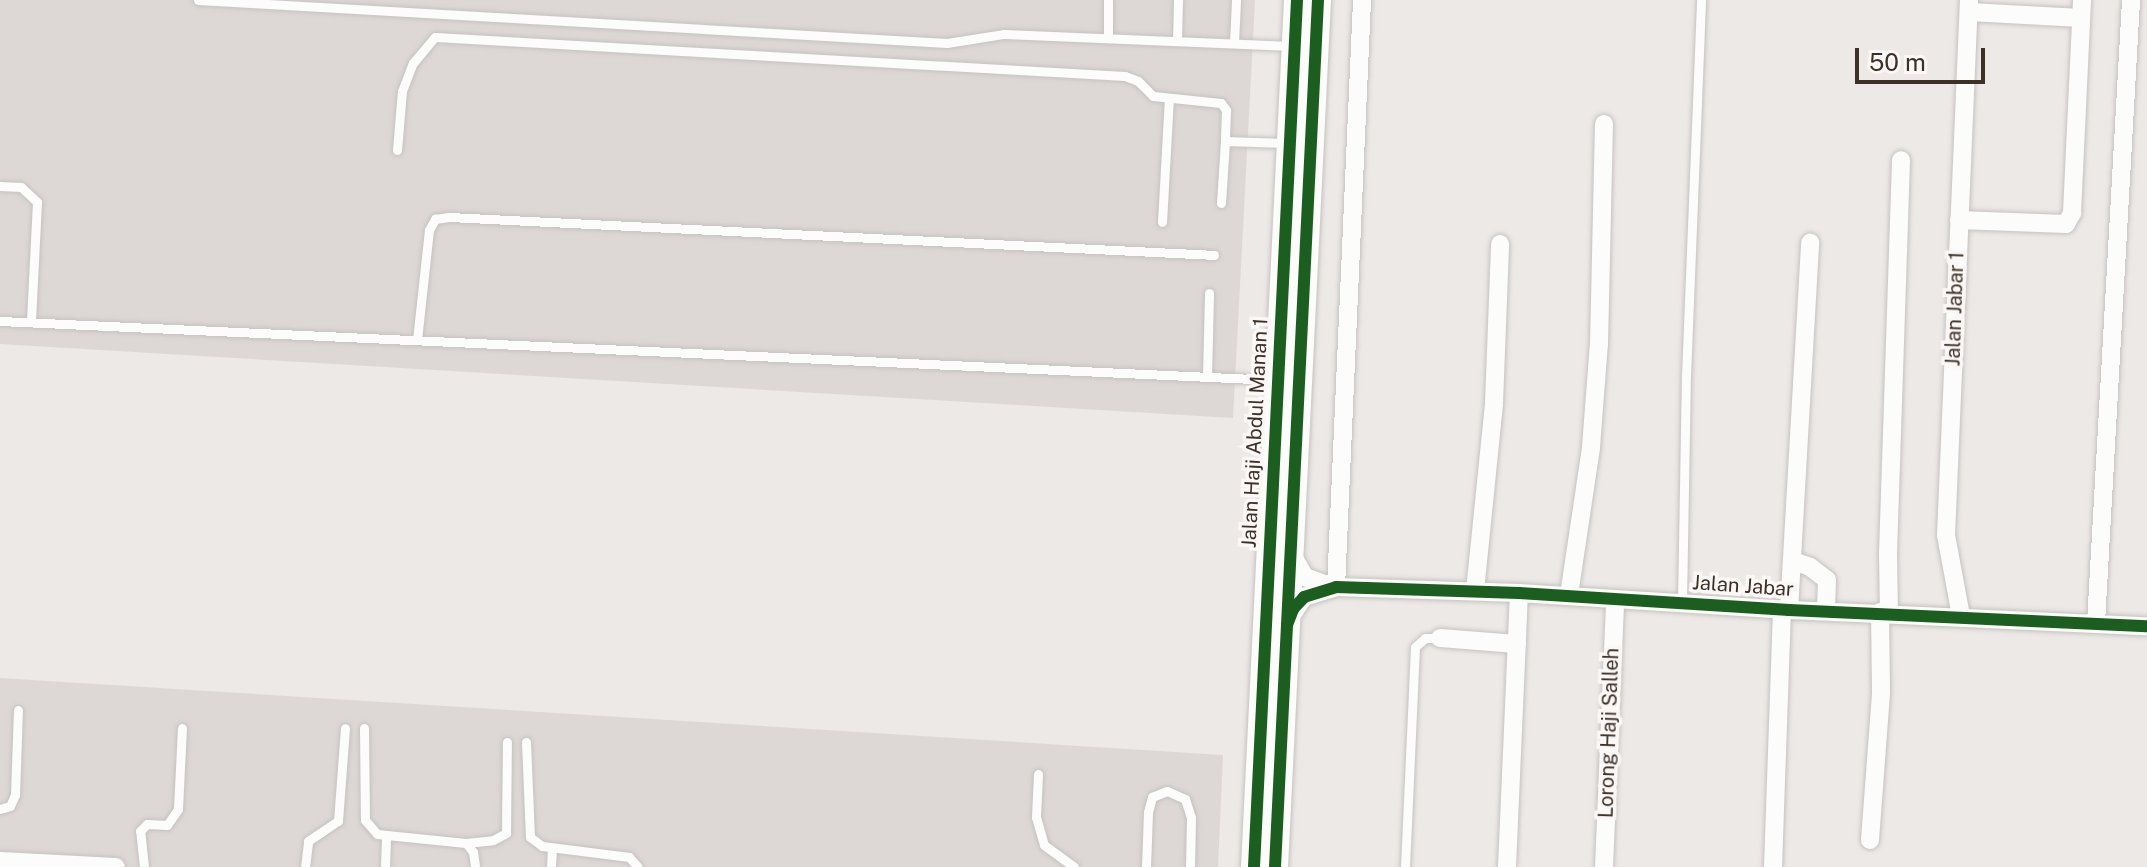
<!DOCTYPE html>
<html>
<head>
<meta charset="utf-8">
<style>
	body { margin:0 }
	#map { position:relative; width:2147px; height:867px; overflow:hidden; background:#ece9e7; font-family:"Public Sans",sans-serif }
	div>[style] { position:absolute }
	.built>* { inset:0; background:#ddd8d6 }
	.roads { filter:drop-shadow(0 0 2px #c6c2c0) drop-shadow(0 0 2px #c6c2c0) }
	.lane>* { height:9px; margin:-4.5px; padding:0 4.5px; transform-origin:4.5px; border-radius:4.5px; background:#fcfcfb }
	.street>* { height:18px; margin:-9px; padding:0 9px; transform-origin:9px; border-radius:9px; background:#fcfcfb }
	.secondary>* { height:26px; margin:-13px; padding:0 13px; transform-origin:13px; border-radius:13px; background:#fcfcfb }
	.cycleway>* { height:12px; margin:-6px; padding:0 6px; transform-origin:6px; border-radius:6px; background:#1b5e20 }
	span { translate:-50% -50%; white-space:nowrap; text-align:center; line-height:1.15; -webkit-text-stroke:7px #faf7f6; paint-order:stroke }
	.street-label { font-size:20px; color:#3d3127 }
	.scale { position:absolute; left:1855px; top:48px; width:130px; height:36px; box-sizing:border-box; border:4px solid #3d3127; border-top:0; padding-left:10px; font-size:24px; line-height:28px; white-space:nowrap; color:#3d3127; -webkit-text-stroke:6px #faf7f6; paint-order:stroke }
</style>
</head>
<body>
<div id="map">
	<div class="built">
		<div style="clip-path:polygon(0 0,1255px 0,1233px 418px,0 344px)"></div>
		<div style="clip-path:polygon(0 678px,1223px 755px,1218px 867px,0 867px)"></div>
	</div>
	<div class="roads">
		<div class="lane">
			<div style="left:198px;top:0;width:750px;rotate:3.29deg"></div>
			<div style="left:947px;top:43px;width:58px;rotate:-9deg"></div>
			<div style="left:1004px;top:34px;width:288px;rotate:2.4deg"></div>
			<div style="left:1108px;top:38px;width:38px;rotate:-90deg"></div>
			<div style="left:1177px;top:41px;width:41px;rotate:-88.6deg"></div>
			<div style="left:1234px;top:43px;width:43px;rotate:-87.3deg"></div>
			<div style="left:397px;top:150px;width:59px;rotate:-85.2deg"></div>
			<div style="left:402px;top:91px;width:30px;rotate:-69deg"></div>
			<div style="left:413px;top:63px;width:34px;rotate:-50deg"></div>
			<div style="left:435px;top:37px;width:691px;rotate:3.24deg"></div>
			<div style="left:1125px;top:76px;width:14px;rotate:21deg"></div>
			<div style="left:1138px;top:81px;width:21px;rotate:45deg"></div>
			<div style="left:1153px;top:96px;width:68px;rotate:5.9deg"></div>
			<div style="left:1221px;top:103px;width:9px;rotate:54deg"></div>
			<div style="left:1226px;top:110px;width:31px;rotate:92deg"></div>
			<div style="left:0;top:186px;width:21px;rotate:3deg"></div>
			<div style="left:21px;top:187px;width:22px;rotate:43deg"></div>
			<div style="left:37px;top:202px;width:120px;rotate:92.9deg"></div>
			<div style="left:1221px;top:203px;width:62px;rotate:-86.3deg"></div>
			<div style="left:1225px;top:141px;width:61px;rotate:1.9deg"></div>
			<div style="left:1162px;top:222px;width:124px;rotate:-86.8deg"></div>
			<div style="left:0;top:321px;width:1276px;rotate:2.65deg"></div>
			<div style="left:417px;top:340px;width:111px;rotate:-83.8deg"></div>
			<div style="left:429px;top:230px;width:13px;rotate:-61deg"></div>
			<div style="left:435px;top:219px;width:14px;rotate:-8deg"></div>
			<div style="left:449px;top:217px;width:766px;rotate:2.84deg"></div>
			<div style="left:1207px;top:377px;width:84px;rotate:-88.6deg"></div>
			<div style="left:1682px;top:602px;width:226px;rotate:-89deg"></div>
			<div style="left:1686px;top:376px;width:376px;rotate:-87.7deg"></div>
			<div style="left:364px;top:728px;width:92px;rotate:89.4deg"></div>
			<div style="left:365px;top:820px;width:18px;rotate:49deg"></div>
			<div style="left:377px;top:834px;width:89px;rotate:5.8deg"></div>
			<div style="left:466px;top:843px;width:11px;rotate:52deg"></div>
			<div style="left:473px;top:852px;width:15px;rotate:82deg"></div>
			<div style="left:526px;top:742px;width:95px;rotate:87.6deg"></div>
			<div style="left:530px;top:837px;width:15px;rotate:37deg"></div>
			<div style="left:542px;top:846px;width:88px;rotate:7.2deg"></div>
			<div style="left:629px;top:857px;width:13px;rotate:48deg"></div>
			<div style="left:1038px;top:774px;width:43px;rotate:92.7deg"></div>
			<div style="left:1036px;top:817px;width:29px;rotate:74deg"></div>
			<div style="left:1044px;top:845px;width:37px;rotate:36deg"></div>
			<div style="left:0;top:809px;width:10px;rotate:-17deg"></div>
			<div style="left:10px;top:806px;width:12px;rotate:-66deg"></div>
			<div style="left:15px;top:795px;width:85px;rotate:-88deg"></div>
			<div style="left:466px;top:843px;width:27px;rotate:-6deg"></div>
			<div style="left:493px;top:840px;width:15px;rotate:-28deg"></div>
			<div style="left:506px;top:833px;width:91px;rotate:-89.4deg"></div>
			<div style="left:144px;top:867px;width:36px;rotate:-96deg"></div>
			<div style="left:140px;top:831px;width:10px;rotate:-45deg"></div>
			<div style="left:147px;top:824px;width:20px;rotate:3deg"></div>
			<div style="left:167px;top:825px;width:19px;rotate:-55deg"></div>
			<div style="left:178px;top:809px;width:81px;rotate:-87.2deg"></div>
			<div style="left:305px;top:867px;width:26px;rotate:-83deg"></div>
			<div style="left:308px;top:841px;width:36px;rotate:-34deg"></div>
			<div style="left:338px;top:821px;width:93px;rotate:-85.7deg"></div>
			<div style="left:385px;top:867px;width:32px;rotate:-88deg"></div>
			<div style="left:551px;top:867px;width:19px;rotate:-87deg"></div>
			<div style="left:1146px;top:867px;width:55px;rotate:-87.9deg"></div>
			<div style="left:1148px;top:812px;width:16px;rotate:-75deg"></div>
			<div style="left:1152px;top:797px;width:16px;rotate:-22deg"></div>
			<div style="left:1167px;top:791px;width:20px;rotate:24deg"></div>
			<div style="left:1185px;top:799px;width:19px;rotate:72deg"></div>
			<div style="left:1191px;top:817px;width:50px;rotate:91.1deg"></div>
			<div style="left:1405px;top:867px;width:220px;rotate:-87.4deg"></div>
			<div style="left:1415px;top:647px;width:13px;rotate:-42deg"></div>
			<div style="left:1425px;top:638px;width:15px"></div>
		</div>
		<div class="street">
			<div style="left:1969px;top:12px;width:112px;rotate:3.1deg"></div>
			<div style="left:1959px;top:220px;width:107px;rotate:2.1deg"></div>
			<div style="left:2066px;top:224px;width:13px;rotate:-61deg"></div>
			<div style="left:2072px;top:213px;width:213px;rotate:-87.3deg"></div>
			<div style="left:1291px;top:553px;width:28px;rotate:60deg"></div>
			<div style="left:1305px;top:577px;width:30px;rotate:20deg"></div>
			<div style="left:1793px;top:561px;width:18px;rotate:19deg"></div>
			<div style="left:1810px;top:567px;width:21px;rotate:37deg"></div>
			<div style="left:1827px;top:580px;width:30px;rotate:92deg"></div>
			<div style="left:1336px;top:587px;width:588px;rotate:-87.46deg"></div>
			<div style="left:1475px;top:591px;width:189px;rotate:-84.2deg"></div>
			<div style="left:1494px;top:403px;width:159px;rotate:-87.8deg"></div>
			<div style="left:1569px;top:595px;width:150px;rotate:-81.5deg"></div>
			<div style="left:1591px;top:447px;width:103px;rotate:-85.6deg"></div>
			<div style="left:1599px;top:344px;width:220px;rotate:-88.7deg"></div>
			<div style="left:1789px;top:610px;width:368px;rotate:-86.7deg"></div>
			<div style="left:1889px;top:613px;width:60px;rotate:-91deg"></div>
			<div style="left:1888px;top:553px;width:393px;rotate:-88.1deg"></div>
			<div style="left:1961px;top:616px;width:82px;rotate:-100.5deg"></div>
			<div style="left:1946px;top:535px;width:535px;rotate:-87.54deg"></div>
			<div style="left:1289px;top:619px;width:27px;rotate:-56deg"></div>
			<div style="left:1304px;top:597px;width:34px;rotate:-17deg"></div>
			<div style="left:1336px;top:587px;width:183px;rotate:1.9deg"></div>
			<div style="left:1519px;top:593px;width:271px;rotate:3.6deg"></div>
			<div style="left:1789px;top:610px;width:358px;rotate:2.6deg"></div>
			<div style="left:2096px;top:623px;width:624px;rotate:-86.78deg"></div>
			<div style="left:1440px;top:638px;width:77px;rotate:4.5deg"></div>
			<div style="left:1870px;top:840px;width:148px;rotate:-85.7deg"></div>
			<div style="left:1881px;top:692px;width:80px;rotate:-90.7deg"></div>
			<div style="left:0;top:861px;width:116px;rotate:3deg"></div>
			<div style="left:1507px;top:867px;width:274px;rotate:-87.5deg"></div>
			<div style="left:1604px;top:867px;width:268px;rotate:-87.6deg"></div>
			<div style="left:1773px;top:867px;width:258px;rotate:-88deg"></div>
		</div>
		<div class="secondary">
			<div style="left:1254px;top:867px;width:868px;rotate:-87.16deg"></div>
			<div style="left:1275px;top:867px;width:868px;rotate:-87.16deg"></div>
		</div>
	</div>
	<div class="cycleway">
		<div style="left:1287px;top:625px;width:17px;rotate:-69deg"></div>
		<div style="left:1293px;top:609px;width:16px;rotate:-47deg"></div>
		<div style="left:1304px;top:597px;width:34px;rotate:-17deg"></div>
		<div style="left:1336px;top:587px;width:183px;rotate:1.9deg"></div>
		<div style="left:1519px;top:593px;width:271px;rotate:3.6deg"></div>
		<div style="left:1789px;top:610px;width:358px;rotate:2.6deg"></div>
		<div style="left:1254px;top:867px;width:868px;rotate:-87.16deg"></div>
		<div style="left:1275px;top:867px;width:868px;rotate:-87.16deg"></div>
	</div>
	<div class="street-label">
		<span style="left:1955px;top:309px;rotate:-88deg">Jalan Jabar 1</span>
		<span style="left:1255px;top:433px;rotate:-87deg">Jalan Haji Abdul Manan 1</span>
		<span style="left:1743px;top:586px;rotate:4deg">Jalan Jabar</span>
		<span style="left:1609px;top:733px;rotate:-88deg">Lorong Haji Salleh</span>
	</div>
	<div class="scale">50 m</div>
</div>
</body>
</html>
